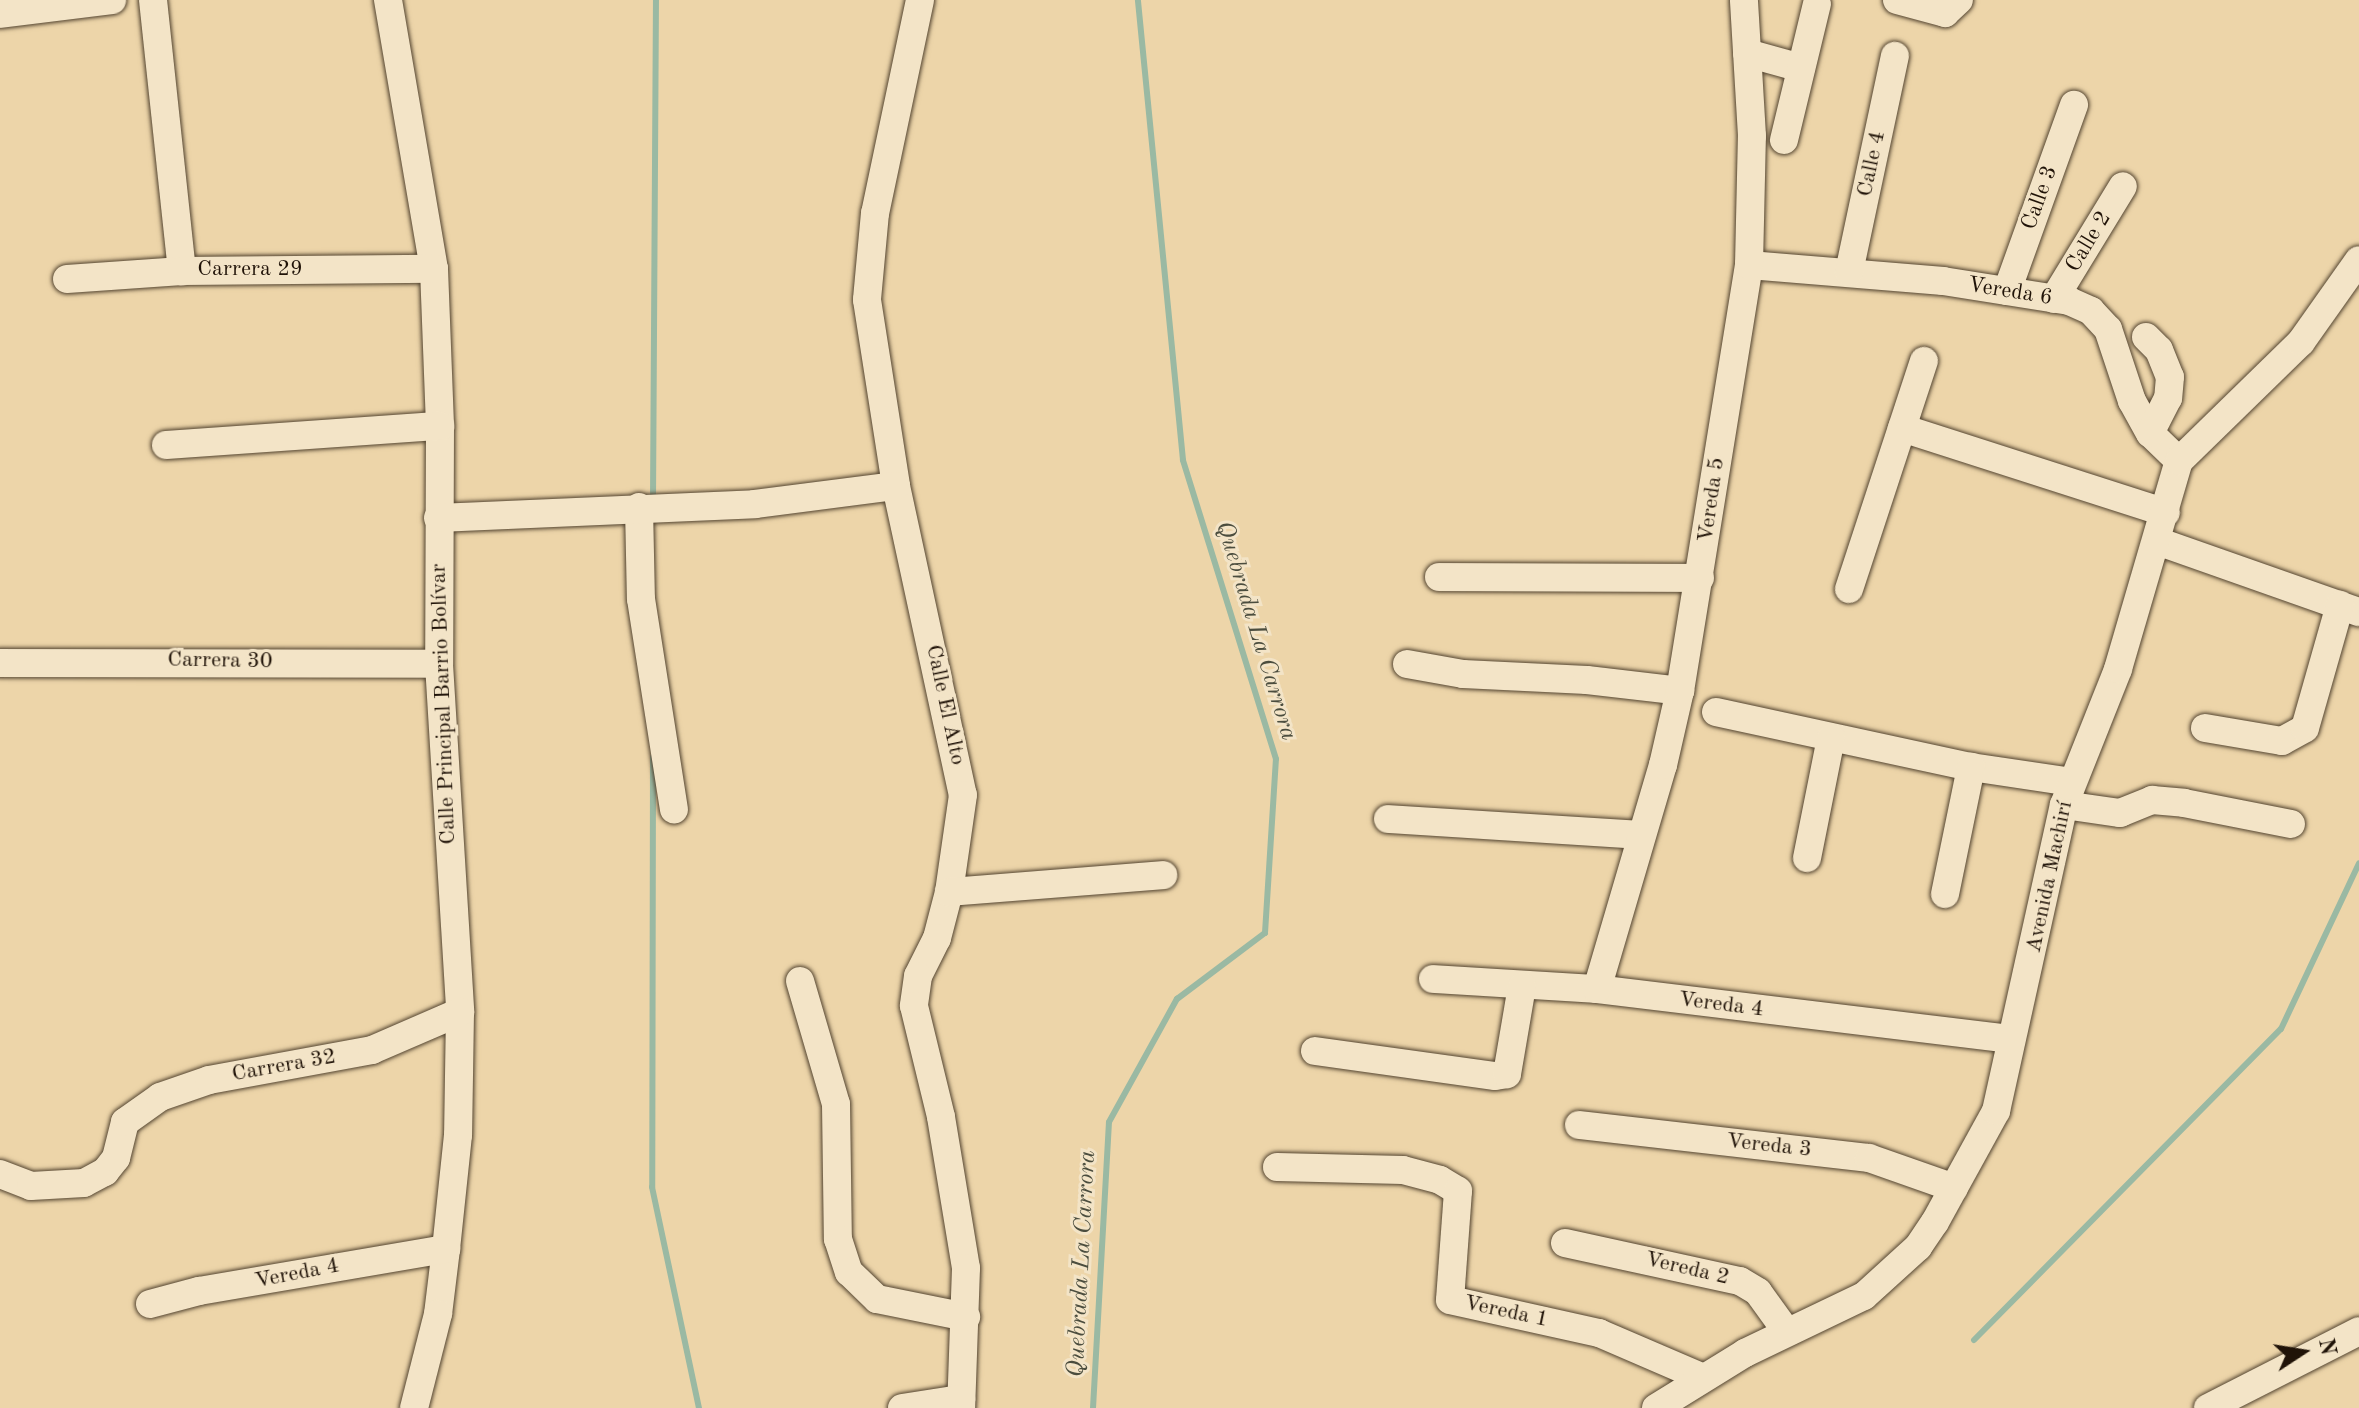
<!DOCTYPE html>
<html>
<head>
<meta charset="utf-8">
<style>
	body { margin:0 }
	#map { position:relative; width:2359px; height:1408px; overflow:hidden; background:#edd5a9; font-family:"Old Standard TT",serif }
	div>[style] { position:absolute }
	.stream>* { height:6px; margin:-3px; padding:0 3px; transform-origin:3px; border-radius:3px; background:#9ab9a3 }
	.roads { filter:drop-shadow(0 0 2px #534430) drop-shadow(0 0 2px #534430) }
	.minor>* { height:28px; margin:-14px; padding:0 14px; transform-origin:14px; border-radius:14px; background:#f3e4c7 }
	span { translate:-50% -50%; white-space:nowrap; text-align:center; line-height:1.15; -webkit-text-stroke:6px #f3e4c7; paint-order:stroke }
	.street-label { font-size:22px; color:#201308 }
	.water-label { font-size:24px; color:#4b4d3e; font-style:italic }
	.north { position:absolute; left:2263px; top:1312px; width:80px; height:80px; -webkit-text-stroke:6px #f3e4c7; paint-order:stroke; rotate:78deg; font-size:22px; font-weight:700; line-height:32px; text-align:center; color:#201308 }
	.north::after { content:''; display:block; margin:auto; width:28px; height:36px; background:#201308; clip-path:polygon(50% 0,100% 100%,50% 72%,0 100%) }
</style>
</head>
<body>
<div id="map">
	<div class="stream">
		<div style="left:653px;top:501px;width:501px;rotate:-89.66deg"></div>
		<div style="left:653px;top:757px;width:430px;rotate:90.1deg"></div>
		<div style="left:652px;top:1187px;width:226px;rotate:78deg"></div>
		<div style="left:1974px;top:1340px;width:437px;rotate:-45.4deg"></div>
		<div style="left:2281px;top:1029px;width:183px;rotate:-64.8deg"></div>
		<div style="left:1093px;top:1408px;width:286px;rotate:-86.8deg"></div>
		<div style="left:1109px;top:1122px;width:141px;rotate:-61.1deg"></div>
		<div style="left:1177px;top:999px;width:110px;rotate:-36.9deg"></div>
		<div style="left:1265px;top:933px;width:174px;rotate:-86.4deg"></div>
		<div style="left:1276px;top:759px;width:313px;rotate:-107.3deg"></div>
		<div style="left:1183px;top:460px;width:462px;rotate:-95.6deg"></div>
	</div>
	<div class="roads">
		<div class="minor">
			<div style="left:153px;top:0;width:273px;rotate:83.9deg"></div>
			<div style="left:388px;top:0;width:273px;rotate:80.3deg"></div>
			<div style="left:434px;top:269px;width:157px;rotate:87.8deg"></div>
			<div style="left:440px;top:426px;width:238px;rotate:90.2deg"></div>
			<div style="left:439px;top:664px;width:349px;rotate:86.5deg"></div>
			<div style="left:460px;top:1012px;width:123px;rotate:90.9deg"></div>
			<div style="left:458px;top:1135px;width:115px;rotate:96deg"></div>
			<div style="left:446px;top:1249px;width:65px;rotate:97deg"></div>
			<div style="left:438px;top:1314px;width:97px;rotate:104.3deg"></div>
			<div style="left:920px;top:0;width:218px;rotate:101.9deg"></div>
			<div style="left:875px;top:213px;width:87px;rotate:95.3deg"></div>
			<div style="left:867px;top:300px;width:188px;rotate:81.1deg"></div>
			<div style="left:896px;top:486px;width:316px;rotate:77.8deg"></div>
			<div style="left:963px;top:795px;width:98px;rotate:98.2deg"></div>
			<div style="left:949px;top:892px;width:48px;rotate:104.6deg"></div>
			<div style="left:937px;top:938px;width:42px;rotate:116.6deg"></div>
			<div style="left:918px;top:976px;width:30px;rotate:98deg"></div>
			<div style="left:914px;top:1006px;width:114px;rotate:76.3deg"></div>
			<div style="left:941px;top:1117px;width:153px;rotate:80.6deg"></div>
			<div style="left:966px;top:1268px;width:140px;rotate:92deg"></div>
			<div style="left:1897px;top:0;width:50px;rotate:15.2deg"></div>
			<div style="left:1945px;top:13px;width:19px;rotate:-43deg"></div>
			<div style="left:0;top:14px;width:113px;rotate:-7.1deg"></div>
			<div style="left:1747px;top:53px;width:56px;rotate:15.5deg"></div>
			<div style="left:1784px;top:140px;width:140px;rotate:-76.4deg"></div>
			<div style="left:1749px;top:265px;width:195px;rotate:4.7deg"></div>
			<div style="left:1943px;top:281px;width:128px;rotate:9deg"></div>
			<div style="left:2069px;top:301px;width:24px;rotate:24deg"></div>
			<div style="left:2091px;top:311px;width:25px;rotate:47deg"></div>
			<div style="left:2108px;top:329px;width:76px;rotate:71.6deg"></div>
			<div style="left:2132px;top:401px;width:37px;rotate:61deg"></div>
			<div style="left:2150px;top:433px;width:40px;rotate:44deg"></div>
			<div style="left:1849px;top:272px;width:221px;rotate:-78deg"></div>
			<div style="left:67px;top:279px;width:115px;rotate:-4deg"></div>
			<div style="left:182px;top:271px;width:252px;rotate:-0.5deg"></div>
			<div style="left:2007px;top:291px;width:198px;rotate:-70.2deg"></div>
			<div style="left:2054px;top:299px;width:132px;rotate:-58.6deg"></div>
			<div style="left:2146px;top:337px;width:18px;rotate:45deg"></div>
			<div style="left:2159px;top:350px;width:29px;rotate:68deg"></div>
			<div style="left:2170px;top:377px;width:21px;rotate:95deg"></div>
			<div style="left:2168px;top:398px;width:39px;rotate:117deg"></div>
			<div style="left:1902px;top:428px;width:277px;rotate:17.8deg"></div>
			<div style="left:166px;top:445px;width:275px;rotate:-4deg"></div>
			<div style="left:639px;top:507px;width:92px;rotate:88.8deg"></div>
			<div style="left:641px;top:599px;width:213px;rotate:81.1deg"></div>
			<div style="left:438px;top:518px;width:317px;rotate:-2.5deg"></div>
			<div style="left:755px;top:504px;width:142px;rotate:-7.3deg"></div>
			<div style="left:2157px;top:541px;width:214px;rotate:19.4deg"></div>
			<div style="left:1439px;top:577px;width:261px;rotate:0.2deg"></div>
			<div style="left:1849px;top:589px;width:240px;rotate:-71.8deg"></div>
			<div style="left:0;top:663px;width:439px;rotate:0.1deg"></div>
			<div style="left:1407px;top:664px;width:57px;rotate:10.1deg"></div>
			<div style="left:1463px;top:674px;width:124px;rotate:2.8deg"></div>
			<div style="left:1587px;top:680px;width:94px;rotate:6.7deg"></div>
			<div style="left:1716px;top:712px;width:261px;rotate:12.2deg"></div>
			<div style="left:1971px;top:767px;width:101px;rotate:8.5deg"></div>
			<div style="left:2205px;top:728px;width:78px;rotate:9.6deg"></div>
			<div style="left:2282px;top:741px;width:26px;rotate:-29deg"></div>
			<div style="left:2305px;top:728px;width:128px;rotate:-74.1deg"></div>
			<div style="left:2064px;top:805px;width:57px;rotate:8.1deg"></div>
			<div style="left:2120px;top:813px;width:35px;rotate:-22deg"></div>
			<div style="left:2152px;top:800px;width:32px;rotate:5deg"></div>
			<div style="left:2184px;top:803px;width:109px;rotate:11.1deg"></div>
			<div style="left:1388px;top:819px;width:252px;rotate:3.6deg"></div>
			<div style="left:1807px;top:858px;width:122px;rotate:-78.7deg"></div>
			<div style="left:949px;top:892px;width:215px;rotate:-4.5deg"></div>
			<div style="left:1945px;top:894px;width:130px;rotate:-78.4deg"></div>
			<div style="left:1433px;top:979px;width:164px;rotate:3.5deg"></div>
			<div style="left:1597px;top:989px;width:414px;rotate:6.9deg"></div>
			<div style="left:800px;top:981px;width:128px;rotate:73.7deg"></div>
			<div style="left:836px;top:1104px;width:135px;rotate:89.2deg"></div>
			<div style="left:838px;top:1239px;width:35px;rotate:72deg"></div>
			<div style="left:849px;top:1272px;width:39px;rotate:44deg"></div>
			<div style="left:877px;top:1299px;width:91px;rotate:11.4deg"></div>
			<div style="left:1597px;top:989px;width:234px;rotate:-73.6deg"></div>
			<div style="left:1663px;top:765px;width:76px;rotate:-77.1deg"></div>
			<div style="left:1680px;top:691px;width:432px;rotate:-80.8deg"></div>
			<div style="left:1749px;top:265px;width:129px;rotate:-88.7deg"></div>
			<div style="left:1752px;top:136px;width:136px;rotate:-93.4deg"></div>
			<div style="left:1315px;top:1051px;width:182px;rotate:7.9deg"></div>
			<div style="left:1495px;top:1076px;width:12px;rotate:-9deg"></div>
			<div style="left:1507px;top:1074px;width:89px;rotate:-80.3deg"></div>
			<div style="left:1579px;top:1125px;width:292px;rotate:6.5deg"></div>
			<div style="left:1869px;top:1158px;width:90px;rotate:19.4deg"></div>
			<div style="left:1277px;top:1167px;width:126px;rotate:1.4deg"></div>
			<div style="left:1403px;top:1170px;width:38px;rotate:15deg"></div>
			<div style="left:1440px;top:1180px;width:21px;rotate:31deg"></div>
			<div style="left:1458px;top:1191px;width:109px;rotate:94.2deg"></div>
			<div style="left:1450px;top:1300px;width:153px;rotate:12.5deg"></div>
			<div style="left:1599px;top:1333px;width:111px;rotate:23.3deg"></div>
			<div style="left:0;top:1174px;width:33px;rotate:21deg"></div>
			<div style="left:31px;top:1186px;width:53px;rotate:-3.2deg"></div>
			<div style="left:84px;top:1183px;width:24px;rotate:-28deg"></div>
			<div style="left:105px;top:1172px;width:18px;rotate:-52deg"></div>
			<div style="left:116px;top:1158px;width:37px;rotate:-76deg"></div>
			<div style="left:125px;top:1122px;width:43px;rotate:-35.5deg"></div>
			<div style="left:160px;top:1097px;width:52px;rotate:-19.1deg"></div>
			<div style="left:209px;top:1080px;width:166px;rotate:-10.4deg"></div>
			<div style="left:372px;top:1050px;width:96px;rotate:-23.4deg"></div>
			<div style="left:1565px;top:1243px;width:179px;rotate:12.3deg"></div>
			<div style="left:1740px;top:1281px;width:21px;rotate:31deg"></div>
			<div style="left:1758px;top:1292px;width:49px;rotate:54.1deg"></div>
			<div style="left:150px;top:1304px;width:51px;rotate:-14.9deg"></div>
			<div style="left:199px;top:1291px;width:251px;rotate:-9.7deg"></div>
			<div style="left:902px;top:1408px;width:60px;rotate:-8.7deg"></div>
			<div style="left:1656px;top:1408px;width:105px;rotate:-31.7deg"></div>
			<div style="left:1745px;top:1353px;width:132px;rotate:-25.6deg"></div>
			<div style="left:1864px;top:1296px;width:73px;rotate:-42.2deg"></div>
			<div style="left:1918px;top:1247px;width:30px;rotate:-56deg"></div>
			<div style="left:1935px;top:1222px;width:127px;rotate:-61.2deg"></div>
			<div style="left:1996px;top:1111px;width:313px;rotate:-77.5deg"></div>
			<div style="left:2064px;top:805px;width:146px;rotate:-68.3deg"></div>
			<div style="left:2118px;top:669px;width:217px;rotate:-73.7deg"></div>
			<div style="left:2179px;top:461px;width:170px;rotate:-44.3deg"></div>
			<div style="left:2301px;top:342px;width:100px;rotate:-54.7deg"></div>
			<div style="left:2208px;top:1408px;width:169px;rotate:-27deg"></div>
		</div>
	</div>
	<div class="street-label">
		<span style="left:1872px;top:164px;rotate:-78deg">Calle 4</span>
		<span style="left:2040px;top:198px;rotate:-70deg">Calle 3</span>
		<span style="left:2089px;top:242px;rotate:-59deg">Calle 2</span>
		<span style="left:250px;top:270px">Carrera 29</span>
		<span style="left:2010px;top:292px;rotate:9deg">Vereda 6</span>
		<span style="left:1712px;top:500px;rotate:-82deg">Vereda 5</span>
		<span style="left:220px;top:661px;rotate:1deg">Carrera 30</span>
		<span style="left:444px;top:704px;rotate:-92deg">Calle Principal Barrio Bolívar</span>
		<span style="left:945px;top:705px;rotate:78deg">Calle El Alto</span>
		<span style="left:2050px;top:877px;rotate:-78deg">Avenida Machirí</span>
		<span style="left:1721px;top:1005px;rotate:7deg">Vereda 4</span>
		<span style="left:284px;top:1066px;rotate:-10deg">Carrera 32</span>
		<span style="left:1769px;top:1146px;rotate:6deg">Vereda 3</span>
		<span style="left:1687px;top:1269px;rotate:13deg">Vereda 2</span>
		<span style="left:297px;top:1274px;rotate:-11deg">Vereda 4</span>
		<span style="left:1506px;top:1312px;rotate:12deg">Vereda 1</span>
	</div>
	<div class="water-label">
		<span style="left:1255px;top:631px;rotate:73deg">Quebrada La Carrora</span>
		<span style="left:1083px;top:1264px;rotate:-87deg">Quebrada La Carrora</span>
	</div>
	<div class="north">N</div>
</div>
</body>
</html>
